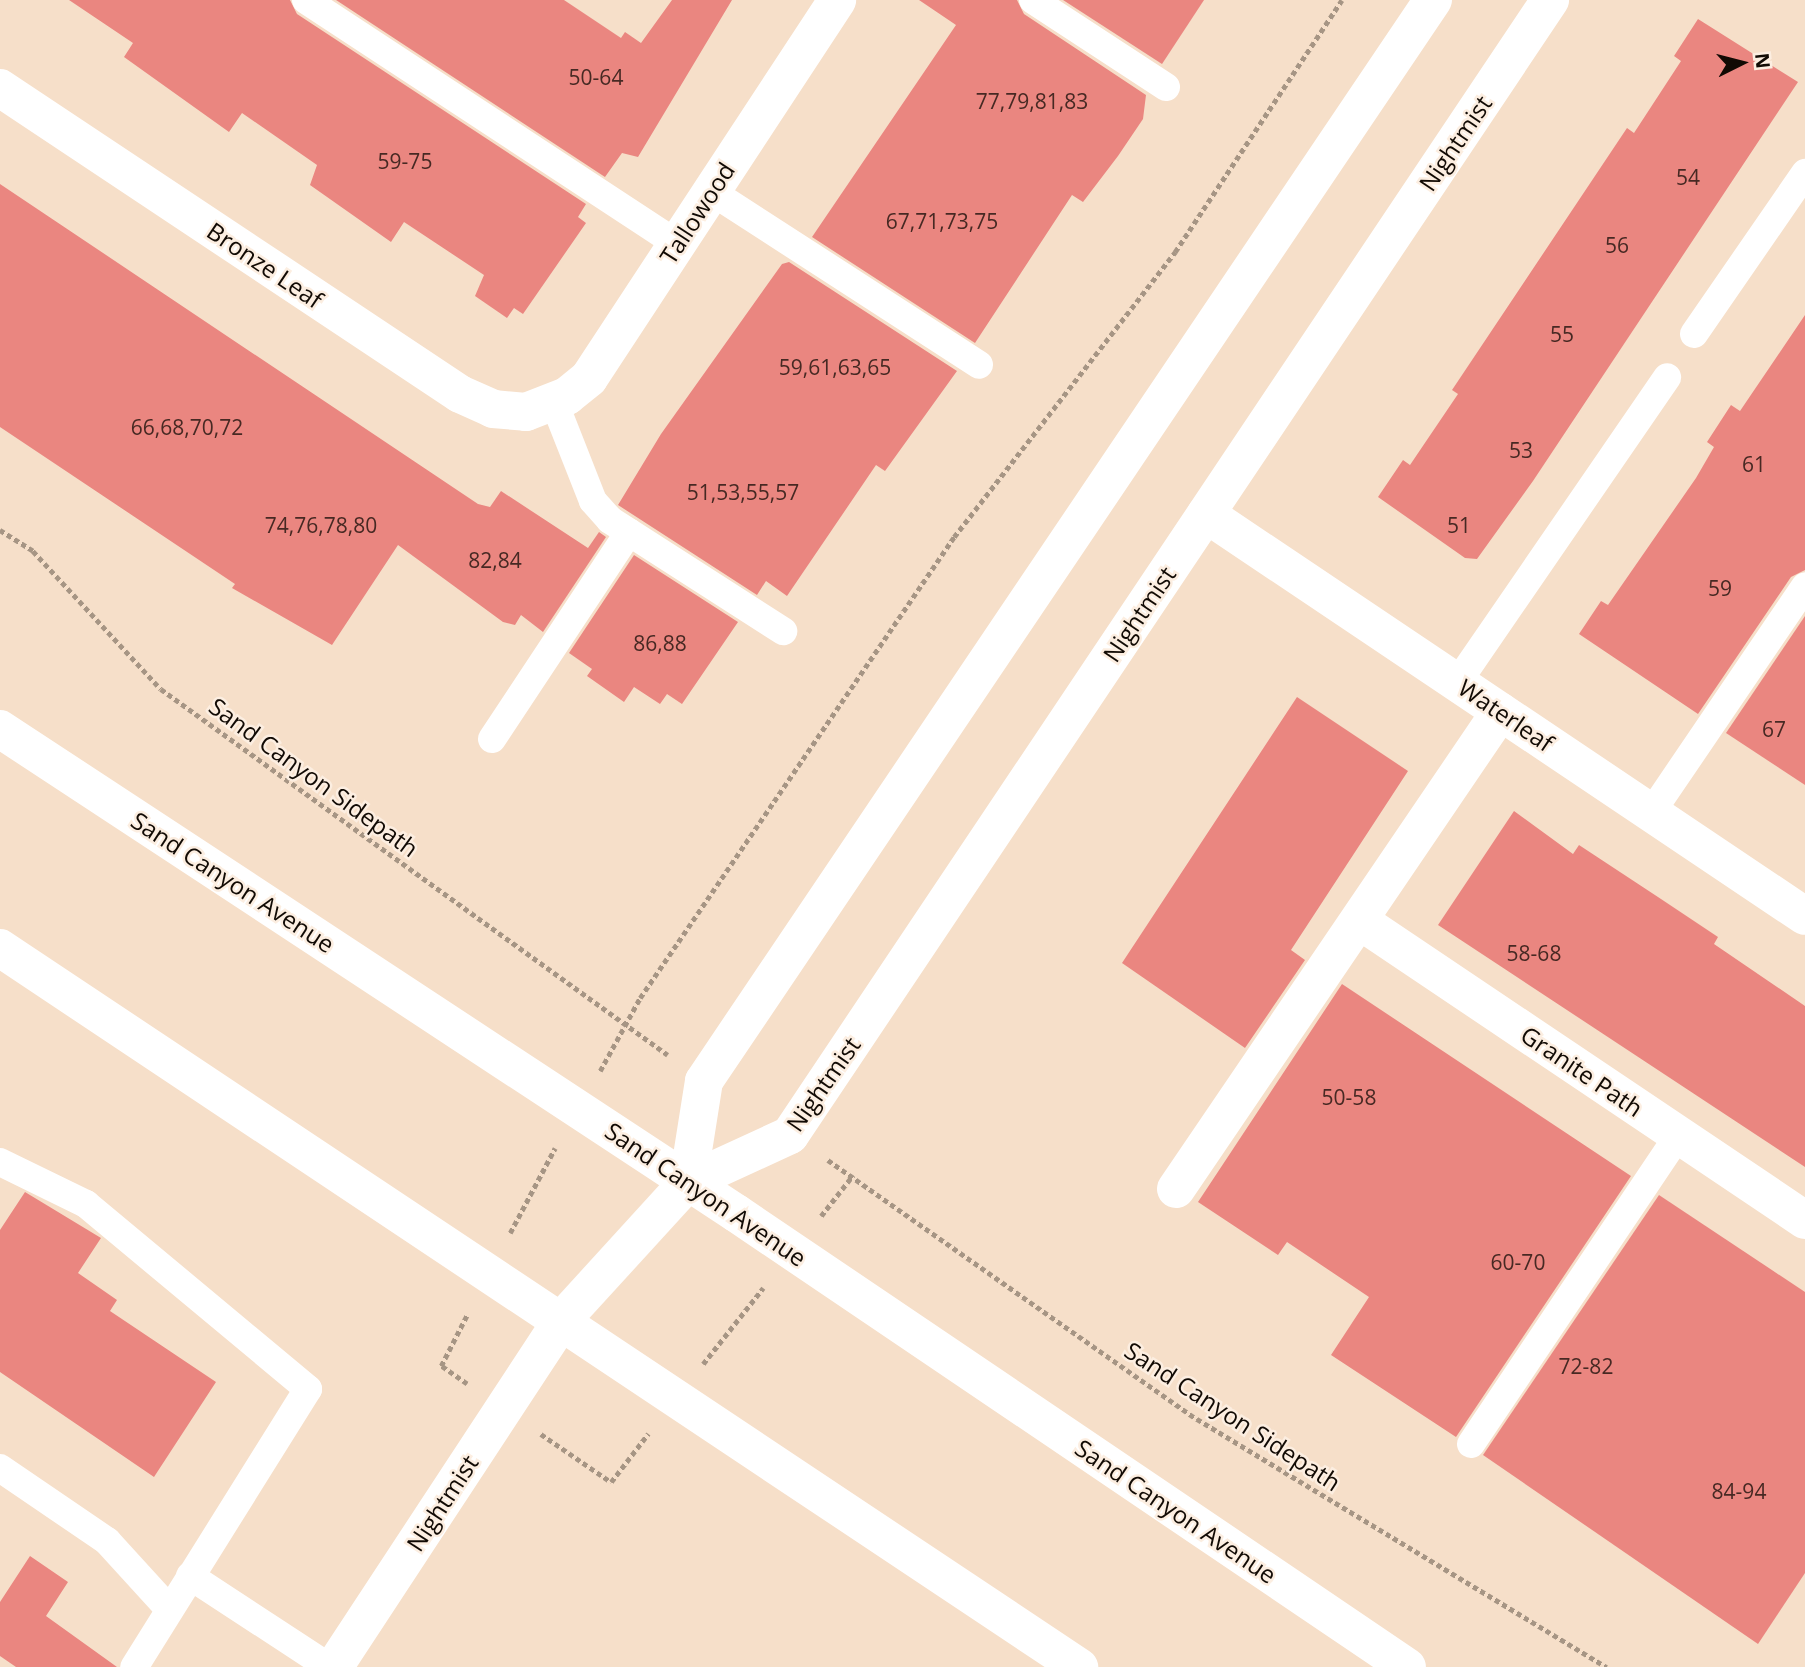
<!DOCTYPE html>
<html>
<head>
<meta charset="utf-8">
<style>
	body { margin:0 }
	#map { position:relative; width:1805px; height:1667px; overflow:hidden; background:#f6dfc9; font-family:"Open Sans",sans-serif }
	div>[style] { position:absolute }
	.building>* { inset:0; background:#ea8680 }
	.path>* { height:4.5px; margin-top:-2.25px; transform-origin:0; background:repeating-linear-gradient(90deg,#a69584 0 5px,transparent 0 8.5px) }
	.lane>* { height:28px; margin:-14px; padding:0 14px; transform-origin:14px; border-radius:14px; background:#fff }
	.street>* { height:38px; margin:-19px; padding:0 19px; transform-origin:19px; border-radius:19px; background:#fff }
	.secondary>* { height:38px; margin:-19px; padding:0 19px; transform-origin:19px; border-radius:19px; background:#fff }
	span { translate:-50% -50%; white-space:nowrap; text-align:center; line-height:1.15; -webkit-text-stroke:5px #fceee1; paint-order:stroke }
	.number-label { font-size:21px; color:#472923 }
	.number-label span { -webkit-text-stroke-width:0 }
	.street-label { font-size:24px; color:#110a04 }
	.north { position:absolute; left:1707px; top:28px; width:70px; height:70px; -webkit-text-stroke:5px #fceee1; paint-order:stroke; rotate:84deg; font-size:19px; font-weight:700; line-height:28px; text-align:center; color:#110a04 }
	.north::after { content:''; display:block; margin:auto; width:24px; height:32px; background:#110a04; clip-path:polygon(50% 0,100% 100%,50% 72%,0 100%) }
</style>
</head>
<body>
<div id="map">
	<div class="building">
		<div style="clip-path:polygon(69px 0,290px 0,297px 14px,586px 204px,578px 217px,586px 223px,523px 314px,514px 308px,507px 318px,475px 296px,484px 275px,404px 222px,391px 242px,310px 185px,317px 165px,242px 113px,229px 132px,124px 57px,133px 43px)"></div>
		<div style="clip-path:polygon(336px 0,564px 0,621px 38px,625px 32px,641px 43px,672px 0,732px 0,638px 157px,622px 153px,605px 177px)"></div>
		<div style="clip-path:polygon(919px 0,1017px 0,1024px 14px,1146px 95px,1143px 119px,1118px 156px,1083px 202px,1072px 195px,975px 343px,812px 237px,956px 25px)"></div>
		<div style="clip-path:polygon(1063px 0,1204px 0,1162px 64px)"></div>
		<div style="clip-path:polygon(1698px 19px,1798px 82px,1533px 481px,1477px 559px,1465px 558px,1378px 497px,1403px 460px,1410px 465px,1458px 394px,1452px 390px,1627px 128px,1634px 133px,1681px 61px,1674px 56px)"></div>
		<div style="clip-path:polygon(0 184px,478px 504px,490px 507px,501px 491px,588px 548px,599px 532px,606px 537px,543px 632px,521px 615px,515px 625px,503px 622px,398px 545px,332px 645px,232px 588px,235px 584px,0 427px)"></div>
		<div style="clip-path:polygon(789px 262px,957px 371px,885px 471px,876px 465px,787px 596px,766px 581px,757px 595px,618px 505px,661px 434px,782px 264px)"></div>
		<div style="clip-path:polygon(1805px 315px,1805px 570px,1791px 577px,1698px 714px,1579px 634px,1601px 601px,1608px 605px,1696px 478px,1714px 447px,1707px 442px,1731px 405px,1740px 411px)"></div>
		<div style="clip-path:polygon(634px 555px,738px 622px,682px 704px,667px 694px,660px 704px,634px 687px,624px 702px,587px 676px,592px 669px,569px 653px)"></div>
		<div style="clip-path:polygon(1805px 616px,1805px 785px,1726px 733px)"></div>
		<div style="clip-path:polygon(1297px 697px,1408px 771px,1291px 950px,1305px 960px,1245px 1048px,1122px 963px)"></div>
		<div style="clip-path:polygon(1514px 811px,1573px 854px,1579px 845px,1661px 899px,1718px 937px,1714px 944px,1805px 1006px,1805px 1167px,1438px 925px)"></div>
		<div style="clip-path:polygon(1342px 984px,1631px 1176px,1456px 1437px,1331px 1355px,1369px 1297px,1287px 1242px,1278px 1255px,1198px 1202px)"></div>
		<div style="clip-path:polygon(25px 1192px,101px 1238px,78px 1273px,117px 1300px,110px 1311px,216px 1382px,154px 1477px,0 1372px,0 1230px)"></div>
		<div style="clip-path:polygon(1659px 1195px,1805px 1292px,1805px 1573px,1758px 1644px,1483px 1455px)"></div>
		<div style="clip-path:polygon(30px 1556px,68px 1582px,46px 1616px,117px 1667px,16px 1667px,0 1656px,0 1602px)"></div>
	</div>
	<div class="path">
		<div style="left:0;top:530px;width:39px;rotate:32deg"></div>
		<div style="left:33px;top:551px;width:188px;rotate:47.2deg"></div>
		<div style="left:161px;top:689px;width:625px;rotate:35.83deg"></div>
		<div style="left:600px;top:1071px;width:83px;rotate:-61.3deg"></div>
		<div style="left:640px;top:998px;width:558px;rotate:-55.74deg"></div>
		<div style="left:954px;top:537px;width:361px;rotate:-52.2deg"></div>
		<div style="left:1175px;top:252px;width:302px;rotate:-56.5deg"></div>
		<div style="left:828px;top:1160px;width:451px;rotate:35.1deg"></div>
		<div style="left:1197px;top:1419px;width:479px;rotate:31.2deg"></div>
		<div style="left:821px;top:1216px;width:52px;rotate:-52deg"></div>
		<div style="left:510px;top:1233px;width:96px;rotate:-62.1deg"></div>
		<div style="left:703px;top:1364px;width:97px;rotate:-51.7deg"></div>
		<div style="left:467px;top:1384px;width:32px;rotate:-145deg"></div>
		<div style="left:441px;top:1366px;width:57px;rotate:-63deg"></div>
		<div style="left:541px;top:1434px;width:85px;rotate:34.4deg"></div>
		<div style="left:611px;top:1482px;width:61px;rotate:-52.4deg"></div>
	</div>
	<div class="lane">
		<div style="left:306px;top:0;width:444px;rotate:33.3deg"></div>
		<div style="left:1033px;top:0;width:159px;rotate:33.2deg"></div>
		<div style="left:712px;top:192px;width:318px;rotate:32.9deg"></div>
		<div style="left:1694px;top:334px;width:196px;rotate:-55.4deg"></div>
		<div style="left:554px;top:402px;width:106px;rotate:68.5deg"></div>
		<div style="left:593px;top:501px;width:25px;rotate:48deg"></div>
		<div style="left:610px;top:520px;width:206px;rotate:32.7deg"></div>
		<div style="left:1457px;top:683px;width:371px;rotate:-55.5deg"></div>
		<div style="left:492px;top:739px;width:248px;rotate:-56.5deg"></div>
		<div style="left:1651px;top:813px;width:274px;rotate:-55.8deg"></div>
		<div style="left:0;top:1162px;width:96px;rotate:26deg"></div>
		<div style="left:86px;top:1204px;width:289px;rotate:39.8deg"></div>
		<div style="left:308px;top:1389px;width:328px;rotate:122deg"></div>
		<div style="left:1471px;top:1444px;width:371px;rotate:-56.1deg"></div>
		<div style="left:0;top:1468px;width:130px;rotate:34.3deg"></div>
		<div style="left:107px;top:1541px;width:92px;rotate:47.6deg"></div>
		<div style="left:190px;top:1576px;width:166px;rotate:33.2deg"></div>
	</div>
	<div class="street">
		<div style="left:0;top:88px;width:552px;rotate:33.63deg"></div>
		<div style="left:460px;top:394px;width:36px;rotate:24deg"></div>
		<div style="left:493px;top:409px;width:33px;rotate:5deg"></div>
		<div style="left:526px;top:412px;width:44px;rotate:-21.3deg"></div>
		<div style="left:567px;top:396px;width:28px;rotate:-39deg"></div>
		<div style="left:589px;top:378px;width:452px;rotate:-56.7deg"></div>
		<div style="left:1206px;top:514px;width:721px;rotate:33.87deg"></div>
		<div style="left:1360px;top:921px;width:536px;rotate:33.9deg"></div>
		<div style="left:1176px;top:1189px;width:577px;rotate:-55.81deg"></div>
		<div style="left:334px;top:1667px;width:414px;rotate:-56.7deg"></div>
	</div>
	<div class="secondary">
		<div style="left:0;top:729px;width:881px;rotate:33.33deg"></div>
		<div style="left:736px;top:1213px;width:810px;rotate:34.08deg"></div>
		<div style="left:0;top:948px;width:1297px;rotate:33.68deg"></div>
		<div style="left:688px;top:1182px;width:102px;rotate:-81deg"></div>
		<div style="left:704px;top:1081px;width:1304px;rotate:-56.01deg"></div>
		<div style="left:561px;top:1321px;width:188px;rotate:-47.6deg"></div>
		<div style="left:688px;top:1182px;width:112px;rotate:-24.7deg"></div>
		<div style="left:790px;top:1135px;width:1366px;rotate:-56.19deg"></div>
	</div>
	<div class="number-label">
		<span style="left:596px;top:77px">50-64</span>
		<span style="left:1032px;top:101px">77,79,81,83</span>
		<span style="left:405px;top:161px">59-75</span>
		<span style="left:1688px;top:177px">54</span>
		<span style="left:942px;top:221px">67,71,73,75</span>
		<span style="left:1617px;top:245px">56</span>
		<span style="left:1562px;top:334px">55</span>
		<span style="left:835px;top:367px">59,61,63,65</span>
		<span style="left:187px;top:427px">66,68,70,72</span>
		<span style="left:1521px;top:450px">53</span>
		<span style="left:1754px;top:464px">61</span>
		<span style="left:743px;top:492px">51,53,55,57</span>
		<span style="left:321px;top:525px">74,76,78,80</span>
		<span style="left:1459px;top:525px">51</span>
		<span style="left:495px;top:560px">82,84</span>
		<span style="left:1720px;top:588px">59</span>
		<span style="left:660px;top:643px">86,88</span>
		<span style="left:1774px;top:729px">67</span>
		<span style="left:1534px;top:953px">58-68</span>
		<span style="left:1349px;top:1097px">50-58</span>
		<span style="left:1518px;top:1262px">60-70</span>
		<span style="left:1586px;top:1366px">72-82</span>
		<span style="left:1739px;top:1491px">84-94</span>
	</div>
	<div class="street-label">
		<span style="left:1455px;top:143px;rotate:-56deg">Nightmist</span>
		<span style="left:697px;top:213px;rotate:-57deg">Tallowood</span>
		<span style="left:265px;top:265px;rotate:34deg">Bronze Leaf</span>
		<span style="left:1139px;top:614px;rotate:-56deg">Nightmist</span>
		<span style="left:1506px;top:715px;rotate:34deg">Waterleaf</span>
		<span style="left:314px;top:777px;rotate:36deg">Sand Canyon Sidepath</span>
		<span style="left:233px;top:882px;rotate:33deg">Sand Canyon Avenue</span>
		<span style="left:1582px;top:1071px;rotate:34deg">Granite Path</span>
		<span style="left:823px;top:1084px;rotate:-55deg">Nightmist</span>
		<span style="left:706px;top:1194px;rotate:34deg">Sand Canyon Avenue</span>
		<span style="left:1233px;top:1416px;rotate:33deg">Sand Canyon Sidepath</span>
		<span style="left:442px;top:1503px;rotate:-57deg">Nightmist</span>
		<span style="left:1176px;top:1511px;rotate:34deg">Sand Canyon Avenue</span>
	</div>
	<div class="north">N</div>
</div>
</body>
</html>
